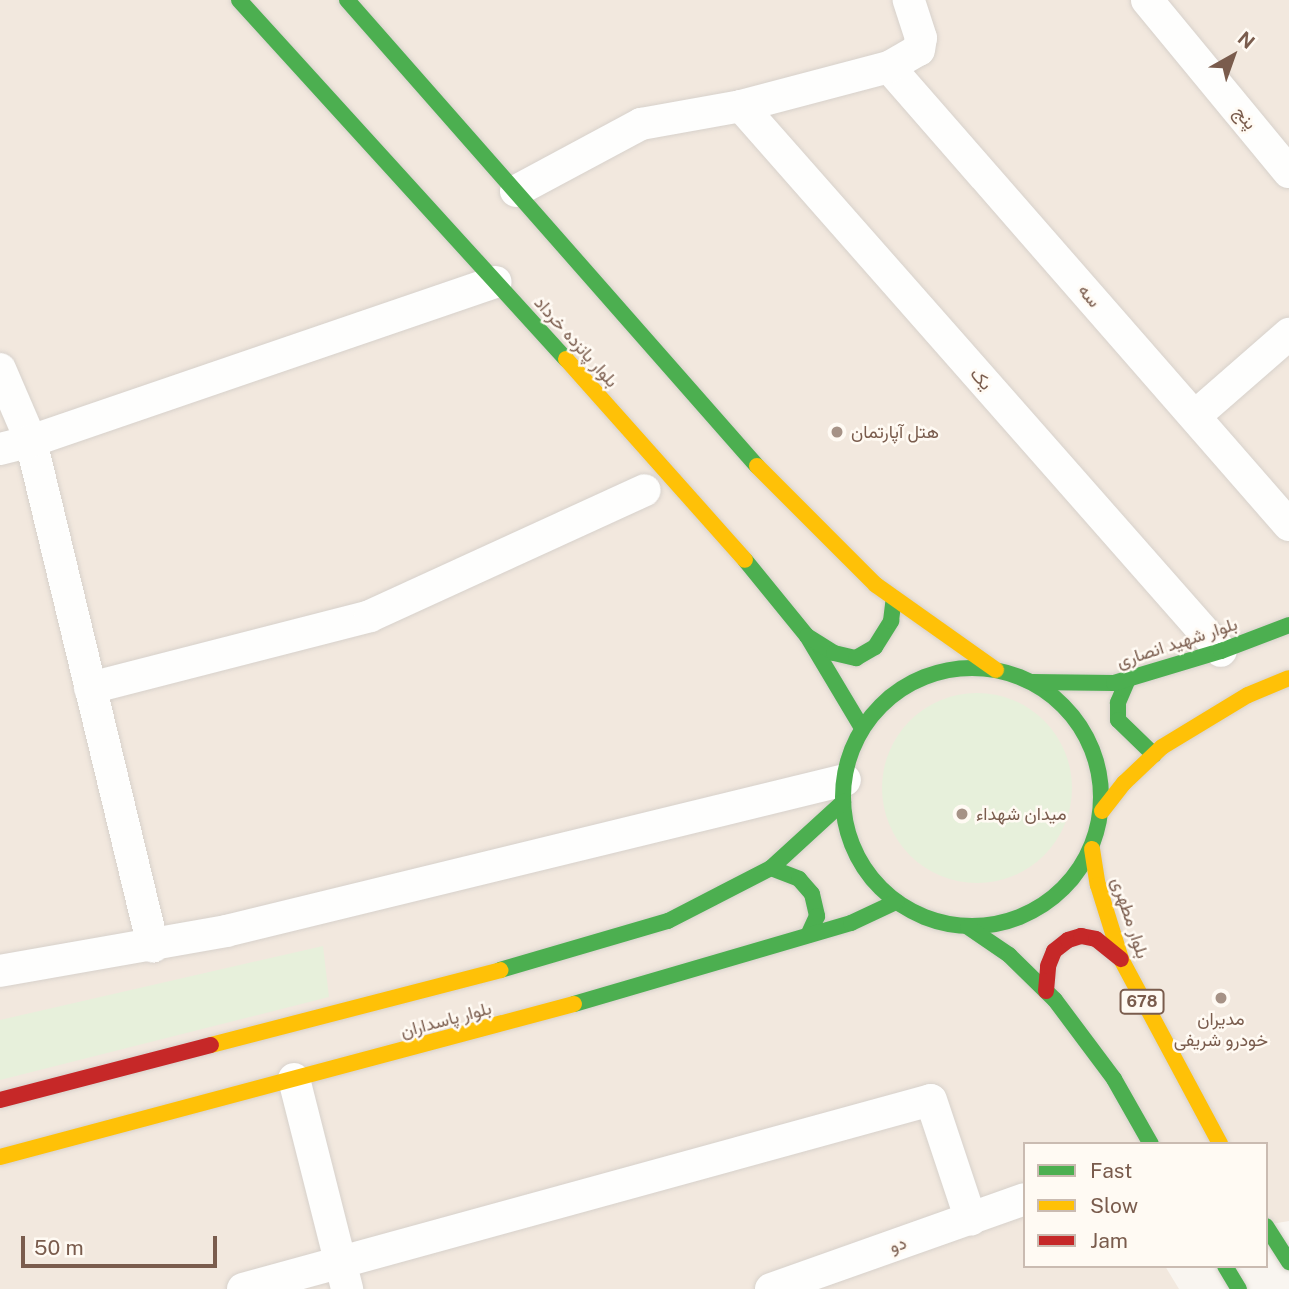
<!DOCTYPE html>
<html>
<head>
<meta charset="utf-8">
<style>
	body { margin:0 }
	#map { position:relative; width:1289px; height:1289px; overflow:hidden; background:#f9f5f0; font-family:"Public Sans",Vazirmatn,sans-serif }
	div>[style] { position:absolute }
	.residential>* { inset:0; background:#f2e8de }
	.green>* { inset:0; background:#e7f0db }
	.round { border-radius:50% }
	.roads { filter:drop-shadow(0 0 2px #d7d1cb) drop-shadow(0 0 2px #d7d1cb) }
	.street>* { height:32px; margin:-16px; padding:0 16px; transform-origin:16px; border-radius:16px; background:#fefefd }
	.fast>* { height:16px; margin:-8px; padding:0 8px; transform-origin:8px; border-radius:8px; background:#4caf50 }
	.fast>.ring { margin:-8px; padding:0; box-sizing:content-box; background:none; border:16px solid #4caf50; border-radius:50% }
	.slow>* { height:16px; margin:-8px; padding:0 8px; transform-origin:8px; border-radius:8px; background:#ffc107 }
	.jam>* { height:16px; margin:-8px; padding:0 8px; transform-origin:8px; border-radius:8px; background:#c62828 }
	.dots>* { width:19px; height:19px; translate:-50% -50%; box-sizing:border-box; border:4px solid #fffaf3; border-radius:50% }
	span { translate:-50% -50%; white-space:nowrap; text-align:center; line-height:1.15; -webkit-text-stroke:5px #fffaf3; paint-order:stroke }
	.shield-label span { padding:2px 5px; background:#fffaf3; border:2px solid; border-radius:5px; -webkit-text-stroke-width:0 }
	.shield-label { font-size:16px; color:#7a5c4d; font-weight:700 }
	.street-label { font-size:18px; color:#7a5c4d }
	.poi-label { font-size:18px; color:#7a5c4d }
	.left { translate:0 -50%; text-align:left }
	.legend { position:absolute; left:1023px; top:1142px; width:245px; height:126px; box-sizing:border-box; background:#fffaf3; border:2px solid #cabbb1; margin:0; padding:9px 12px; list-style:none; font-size:21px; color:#7a5c4d }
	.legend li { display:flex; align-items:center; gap:14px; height:35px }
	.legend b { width:35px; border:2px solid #cabbb1 }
	.north { position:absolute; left:1198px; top:21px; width:70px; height:70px; -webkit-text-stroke:5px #fffaf3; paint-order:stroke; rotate:40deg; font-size:19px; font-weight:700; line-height:28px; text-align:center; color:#7a5c4d }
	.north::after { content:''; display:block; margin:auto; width:24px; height:32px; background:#7a5c4d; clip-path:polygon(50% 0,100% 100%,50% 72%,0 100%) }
	.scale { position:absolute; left:21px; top:1236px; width:196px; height:32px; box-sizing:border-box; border:4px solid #7a5c4d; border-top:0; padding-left:9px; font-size:21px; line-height:24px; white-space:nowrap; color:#7a5c4d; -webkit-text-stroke:5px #fffaf3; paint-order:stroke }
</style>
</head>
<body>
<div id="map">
	<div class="residential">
		<div style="clip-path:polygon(0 0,1289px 0,1289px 1221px,1266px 1225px,1266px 1144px,1025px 1144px,1025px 1266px,1165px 1266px,1179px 1289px,0 1289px)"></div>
	</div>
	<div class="green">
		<div class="round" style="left:882px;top:693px;width:190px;height:190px"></div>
		<div style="clip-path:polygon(323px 946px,329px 997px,0 1080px,0 1020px)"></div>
	</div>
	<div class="roads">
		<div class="street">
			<div style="left:1147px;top:0;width:223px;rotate:50.5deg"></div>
			<div style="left:889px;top:67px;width:608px;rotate:48.87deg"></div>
			<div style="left:741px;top:106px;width:726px;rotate:48.63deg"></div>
			<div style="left:516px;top:191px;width:142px;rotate:-28.2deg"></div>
			<div style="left:641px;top:124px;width:102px;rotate:-10.2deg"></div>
			<div style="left:741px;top:106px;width:153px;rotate:-14.8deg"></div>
			<div style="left:889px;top:67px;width:34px;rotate:-30deg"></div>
			<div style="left:919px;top:50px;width:12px;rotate:-81deg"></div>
			<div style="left:921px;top:38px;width:40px;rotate:-108deg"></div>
			<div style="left:0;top:369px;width:78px;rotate:66.7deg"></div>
			<div style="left:31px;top:441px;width:520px;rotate:76.42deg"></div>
			<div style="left:1195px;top:416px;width:125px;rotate:-41.1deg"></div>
			<div style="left:0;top:449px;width:32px;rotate:-14deg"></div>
			<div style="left:31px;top:441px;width:491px;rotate:-18.9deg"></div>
			<div style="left:90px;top:688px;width:289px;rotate:-14.4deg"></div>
			<div style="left:370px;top:616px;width:302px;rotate:-24.6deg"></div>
			<div style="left:0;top:971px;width:230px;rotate:-10deg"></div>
			<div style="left:226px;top:931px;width:637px;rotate:-13.71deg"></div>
			<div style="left:294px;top:1079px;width:217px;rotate:75.8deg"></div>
			<div style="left:243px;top:1289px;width:713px;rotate:-15.36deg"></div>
			<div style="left:931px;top:1100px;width:126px;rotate:71.6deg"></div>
			<div style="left:771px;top:1289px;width:269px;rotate:-19.5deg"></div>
		</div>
		<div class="fast">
			<div style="left:239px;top:0;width:486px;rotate:47.7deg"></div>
			<div style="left:347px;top:0;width:621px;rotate:48.66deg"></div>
			<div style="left:745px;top:560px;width:98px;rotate:50.8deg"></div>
			<div style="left:807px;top:636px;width:107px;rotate:59.1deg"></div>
			<div style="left:807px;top:636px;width:32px;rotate:32deg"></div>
			<div style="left:834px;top:653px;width:23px;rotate:13deg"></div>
			<div style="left:856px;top:658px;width:22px;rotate:-30deg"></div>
			<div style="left:875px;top:647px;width:31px;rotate:-58deg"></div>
			<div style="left:891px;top:621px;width:23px;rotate:-83deg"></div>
			<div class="ring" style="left:843px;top:668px;width:242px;height:242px"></div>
			<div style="left:1128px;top:679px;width:26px;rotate:113deg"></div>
			<div style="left:1118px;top:703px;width:17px;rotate:90deg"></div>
			<div style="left:1118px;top:720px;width:50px;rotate:44.2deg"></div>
			<div style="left:1032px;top:682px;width:82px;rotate:0.7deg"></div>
			<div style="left:1114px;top:683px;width:112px;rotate:-16.7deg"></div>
			<div style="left:1221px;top:651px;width:73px;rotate:-20.9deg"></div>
			<div style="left:771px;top:868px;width:30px;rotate:21deg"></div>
			<div style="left:799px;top:879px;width:20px;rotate:49deg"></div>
			<div style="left:812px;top:894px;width:23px;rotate:77deg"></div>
			<div style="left:817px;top:916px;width:21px;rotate:115deg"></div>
			<div style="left:968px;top:927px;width:50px;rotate:34.3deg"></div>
			<div style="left:1009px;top:955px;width:64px;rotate:44.4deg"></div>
			<div style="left:1055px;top:1000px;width:99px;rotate:53.2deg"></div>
			<div style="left:1114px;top:1079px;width:75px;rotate:60.4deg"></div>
			<div style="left:500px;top:970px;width:175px;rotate:-16.3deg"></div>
			<div style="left:668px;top:921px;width:116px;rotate:-27.2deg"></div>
			<div style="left:771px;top:868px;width:98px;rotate:-42.5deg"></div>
			<div style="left:574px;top:1004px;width:289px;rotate:-16.3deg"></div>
			<div style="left:851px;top:923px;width:50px;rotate:-25deg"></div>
			<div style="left:1266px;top:1226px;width:43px;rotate:57.4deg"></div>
			<div style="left:1225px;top:1266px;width:27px;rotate:59deg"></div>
		</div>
		<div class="slow">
			<div style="left:566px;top:359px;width:269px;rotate:48.3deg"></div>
			<div style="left:757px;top:466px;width:168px;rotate:45deg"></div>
			<div style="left:876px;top:585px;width:147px;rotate:35.3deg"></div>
			<div style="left:1102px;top:811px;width:36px;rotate:-52deg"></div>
			<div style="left:1124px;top:783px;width:52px;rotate:-43.5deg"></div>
			<div style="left:1162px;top:747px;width:100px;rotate:-31.2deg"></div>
			<div style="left:1248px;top:695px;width:44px;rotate:-22.5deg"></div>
			<div style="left:1092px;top:849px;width:36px;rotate:81deg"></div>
			<div style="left:1098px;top:885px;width:77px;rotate:72.7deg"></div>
			<div style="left:1121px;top:959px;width:210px;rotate:61.8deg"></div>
			<div style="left:211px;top:1045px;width:299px;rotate:-14.5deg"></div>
			<div style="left:0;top:1157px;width:594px;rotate:-14.93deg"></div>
		</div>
		<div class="jam">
			<div style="left:1046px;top:991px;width:25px;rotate:-85deg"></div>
			<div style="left:1048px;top:966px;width:16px;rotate:-68deg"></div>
			<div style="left:1054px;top:951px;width:18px;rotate:-38deg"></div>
			<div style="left:1068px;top:940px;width:14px;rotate:-17deg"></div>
			<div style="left:1081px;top:936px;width:15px;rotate:11deg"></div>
			<div style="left:1096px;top:939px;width:32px;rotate:39deg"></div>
			<div style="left:0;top:1100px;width:218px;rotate:-14.6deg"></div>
		</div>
	</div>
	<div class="dots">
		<div style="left:837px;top:432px;background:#a69286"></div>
		<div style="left:962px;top:814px;background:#a69286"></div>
		<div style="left:1221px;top:998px;background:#a69286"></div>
	</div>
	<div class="shield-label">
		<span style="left:1142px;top:1002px">678</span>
	</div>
	<div class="street-label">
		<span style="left:1245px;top:118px;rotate:50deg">پنج</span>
		<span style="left:1089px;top:296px;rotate:49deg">سه</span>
		<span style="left:576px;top:342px;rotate:48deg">بلوار پانزده خرداد</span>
		<span style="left:981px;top:379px;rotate:49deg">یک</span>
		<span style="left:1177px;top:643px;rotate:-18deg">بلوار شهید انصاری</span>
		<span style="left:1130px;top:918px;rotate:72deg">بلوار مطهری</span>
		<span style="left:446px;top:1020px;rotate:-15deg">بلوار پاسداران</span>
		<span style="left:898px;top:1245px;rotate:-19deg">دو</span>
	</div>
	<div class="poi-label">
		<span class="left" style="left:851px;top:432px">هتل آپارتمان</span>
		<span class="left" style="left:976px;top:814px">میدان شهداء</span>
		<span style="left:1221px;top:1030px">مدیران<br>خودرو شریفی</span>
	</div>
	<ul class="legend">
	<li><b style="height:9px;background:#4caf50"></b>Fast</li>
	<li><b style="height:9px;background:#ffc107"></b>Slow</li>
	<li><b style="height:9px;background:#c62828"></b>Jam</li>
	</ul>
	<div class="north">N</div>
	<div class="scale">50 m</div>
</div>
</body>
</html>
